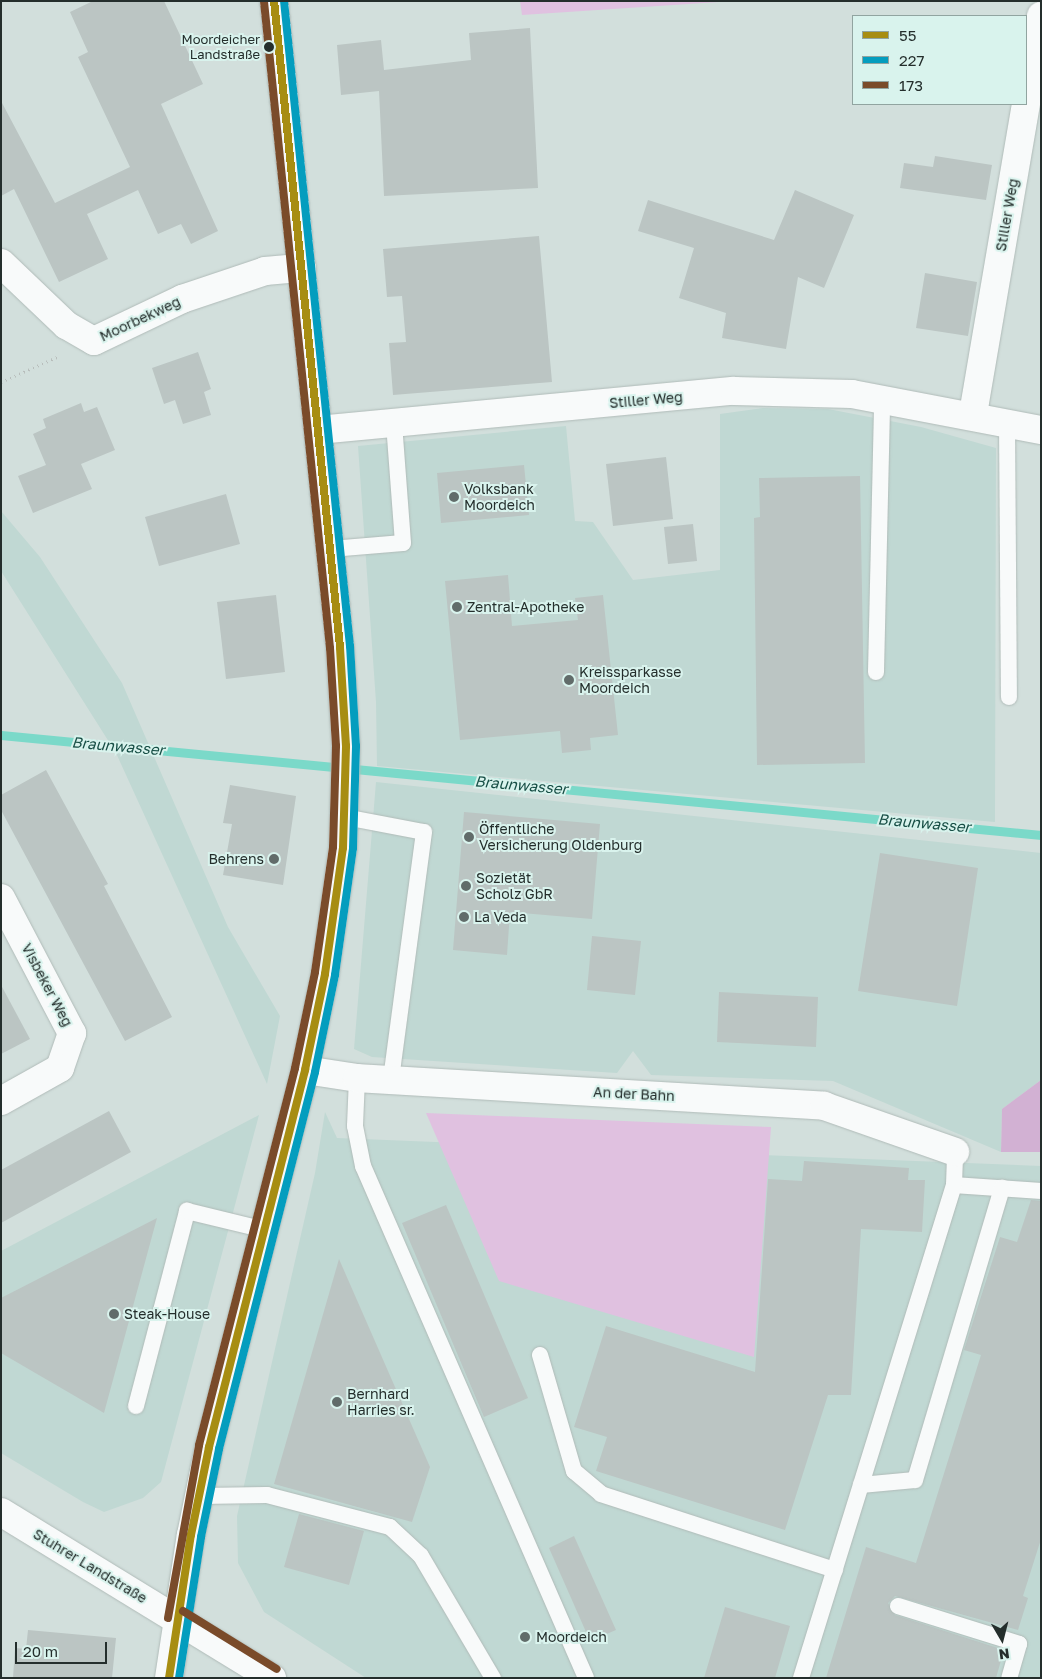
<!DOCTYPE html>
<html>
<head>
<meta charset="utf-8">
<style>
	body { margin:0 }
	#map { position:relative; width:1042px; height:1679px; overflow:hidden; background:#d2dfdc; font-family:"Golos Text",sans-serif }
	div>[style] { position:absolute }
	.built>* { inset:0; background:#c0d8d3 }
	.green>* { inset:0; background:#e0c1e0 }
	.forest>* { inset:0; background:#d2b1d3 }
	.stream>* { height:9px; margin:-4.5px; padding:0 4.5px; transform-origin:4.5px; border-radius:4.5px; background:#7bd9c9 }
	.building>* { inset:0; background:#bbc5c3 }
	.path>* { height:3px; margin-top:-1.5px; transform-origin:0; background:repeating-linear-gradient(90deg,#b8bebc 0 1px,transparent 0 5px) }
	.roads { filter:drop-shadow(0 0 1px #b0bbb8) drop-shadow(0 0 1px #b0bbb8) }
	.service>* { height:16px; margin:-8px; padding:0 8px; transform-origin:8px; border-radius:8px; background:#f8fafa }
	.minor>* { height:28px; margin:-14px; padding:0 14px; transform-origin:14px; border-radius:14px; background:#f8fafa }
	.secondary>* { height:28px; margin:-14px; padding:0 14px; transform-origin:14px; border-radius:14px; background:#f8fafa }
	.bus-1>* { height:8px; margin:-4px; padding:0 4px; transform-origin:4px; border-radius:4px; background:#a78d12 }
	.bus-2>* { height:8px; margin:-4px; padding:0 4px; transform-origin:4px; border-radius:4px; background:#049dbe }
	.bus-3>* { height:8px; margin:-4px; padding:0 4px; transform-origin:4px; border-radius:4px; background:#7a4b2a }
	.dots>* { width:14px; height:14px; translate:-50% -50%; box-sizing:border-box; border:2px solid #d9f3ed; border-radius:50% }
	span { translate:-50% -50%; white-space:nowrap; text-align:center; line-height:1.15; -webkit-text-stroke:4px #d9f3ed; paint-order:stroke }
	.bus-label { font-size:13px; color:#242e2c }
	.right { translate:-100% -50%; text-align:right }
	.street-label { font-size:14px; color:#242e2c }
	.poi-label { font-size:14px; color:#242e2c }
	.left { translate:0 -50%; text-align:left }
	.water-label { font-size:15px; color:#184f46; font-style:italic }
	.frame { position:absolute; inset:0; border:2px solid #242e2c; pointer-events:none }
	.legend { position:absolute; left:852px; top:15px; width:175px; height:90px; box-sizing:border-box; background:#d9f3ed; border:1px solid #91a4a0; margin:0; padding:6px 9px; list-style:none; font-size:15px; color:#242e2c }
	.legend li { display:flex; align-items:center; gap:10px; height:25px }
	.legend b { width:25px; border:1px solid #91a4a0 }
	.north { position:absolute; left:977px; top:1614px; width:50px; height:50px; -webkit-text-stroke:4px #d9f3ed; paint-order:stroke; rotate:172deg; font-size:14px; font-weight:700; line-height:20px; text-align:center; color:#242e2c }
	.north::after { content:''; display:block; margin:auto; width:18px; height:22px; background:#242e2c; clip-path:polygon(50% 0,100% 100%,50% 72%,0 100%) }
	.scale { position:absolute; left:15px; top:1642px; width:92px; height:22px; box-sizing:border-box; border:2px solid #242e2c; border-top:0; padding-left:6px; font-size:15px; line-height:18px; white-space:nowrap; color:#242e2c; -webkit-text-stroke:4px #d9f3ed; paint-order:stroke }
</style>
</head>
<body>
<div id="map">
	<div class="built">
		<div style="clip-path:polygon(763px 408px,828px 409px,921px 427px,996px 448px,995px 822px,377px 766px,376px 702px,358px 446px,566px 426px,575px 521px,593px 522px,633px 580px,720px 570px,720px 414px)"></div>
		<div style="clip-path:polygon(1px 511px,40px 557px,122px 683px,228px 927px,280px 1016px,267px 1084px,116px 753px,1px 571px)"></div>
		<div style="clip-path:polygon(376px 782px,1041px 853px,1041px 1080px,1002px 1109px,1001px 1152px,833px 1081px,651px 1075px,633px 1051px,617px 1073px,372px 1057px,354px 1049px)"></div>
		<div style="clip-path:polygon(325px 1112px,337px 1138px,1041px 1166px,1041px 1678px,366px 1678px,264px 1612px,238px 1563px,237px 1516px,315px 1173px)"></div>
		<div style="clip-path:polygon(259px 1115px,161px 1482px,143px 1498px,104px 1512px,83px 1502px,1px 1453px,1px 1251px)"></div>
	</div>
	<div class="green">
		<div style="clip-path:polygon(520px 1px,734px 1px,522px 15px)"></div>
		<div style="clip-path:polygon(426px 1113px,771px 1127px,754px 1357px,499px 1281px)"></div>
	</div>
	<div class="forest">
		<div style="clip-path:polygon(1041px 1080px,1041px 1152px,1001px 1152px,1002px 1109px)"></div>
	</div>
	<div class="stream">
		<div style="left:1px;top:735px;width:1045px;rotate:5.49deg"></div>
	</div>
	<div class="building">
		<div style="clip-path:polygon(93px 1px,164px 1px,203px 84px,161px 104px,218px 231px,191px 244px,181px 224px,158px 234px,138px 190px,87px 214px,108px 259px,59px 282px,14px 189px,1px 196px,1px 101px,55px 203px,130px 167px,78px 57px,88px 52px,70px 12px)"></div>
		<div style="clip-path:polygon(530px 28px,538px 188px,384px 196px,379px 91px,341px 95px,337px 45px,381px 40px,384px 70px,471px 60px,469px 33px)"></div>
		<div style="clip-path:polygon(935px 156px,992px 165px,986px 200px,900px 188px,904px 163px,933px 167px)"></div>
		<div style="clip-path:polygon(795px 190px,854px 215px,824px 288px,798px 277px,786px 349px,722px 338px,726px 313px,679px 298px,694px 248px,638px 231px,648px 200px,774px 240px)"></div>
		<div style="clip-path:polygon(539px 236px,552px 382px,393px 395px,389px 343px,406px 342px,402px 296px,387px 297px,383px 249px)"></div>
		<div style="clip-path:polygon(925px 273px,977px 282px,968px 336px,916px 328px)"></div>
		<div style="clip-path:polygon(198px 352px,211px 389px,204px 392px,211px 415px,183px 424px,175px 400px,164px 404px,152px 368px)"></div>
		<div style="clip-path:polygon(81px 403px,84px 412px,97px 407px,115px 450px,81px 464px,92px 489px,33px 513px,18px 476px,46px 465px,33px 434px,46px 428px,43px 419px)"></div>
		<div style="clip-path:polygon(666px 457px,673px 519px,613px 526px,606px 464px)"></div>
		<div style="clip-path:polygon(524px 465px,529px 515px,441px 523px,437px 473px)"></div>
		<div style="clip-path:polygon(860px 476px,865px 763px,757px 765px,754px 518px,760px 517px,759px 478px)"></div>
		<div style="clip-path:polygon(226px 494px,240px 544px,159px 566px,145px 517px)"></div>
		<div style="clip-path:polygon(693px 524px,697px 561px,668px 564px,664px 527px)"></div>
		<div style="clip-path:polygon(508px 575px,512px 626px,578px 620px,575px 598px,603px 595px,618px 735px,590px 738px,591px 750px,562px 753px,560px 731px,460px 740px,445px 581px)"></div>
		<div style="clip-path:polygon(276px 595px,285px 672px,226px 679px,217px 602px)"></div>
		<div style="clip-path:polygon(46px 770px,108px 884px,104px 886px,172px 1017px,125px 1041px,1px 810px,1px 795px)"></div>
		<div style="clip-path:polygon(230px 785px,296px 796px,283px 885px,223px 875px,232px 824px,223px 823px)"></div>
		<div style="clip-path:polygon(464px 812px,600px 824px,592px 919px,510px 912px,507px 955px,453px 950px)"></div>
		<div style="clip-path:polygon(880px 853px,978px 868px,957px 1006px,858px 991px)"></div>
		<div style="clip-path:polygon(592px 936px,641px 941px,635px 995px,587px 990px)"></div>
		<div style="clip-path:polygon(1px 985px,30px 1039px,1px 1054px)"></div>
		<div style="clip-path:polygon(719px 992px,818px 997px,816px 1047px,717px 1042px)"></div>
		<div style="clip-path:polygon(109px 1111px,131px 1152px,1px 1223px,1px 1170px)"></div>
		<div style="clip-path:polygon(804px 1161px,909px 1168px,908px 1180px,925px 1180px,922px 1232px,861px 1229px,851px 1395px,828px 1395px,785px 1530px,596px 1471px,607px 1437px,574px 1427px,606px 1326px,755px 1372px,768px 1179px,802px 1181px)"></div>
		<div style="clip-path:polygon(1031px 1200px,1041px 1201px,1041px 1539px,1023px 1596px,1028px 1598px,1018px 1630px,895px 1596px,888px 1603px,895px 1615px,1004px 1650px,996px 1678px,826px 1678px,866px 1547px,916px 1563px,981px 1355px,964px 1350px,1000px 1237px,1017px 1242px)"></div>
		<div style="clip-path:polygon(446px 1205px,528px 1398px,484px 1417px,402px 1223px)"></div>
		<div style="clip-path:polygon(157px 1218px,104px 1413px,1px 1353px,1px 1298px)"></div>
		<div style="clip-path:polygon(339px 1259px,430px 1467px,412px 1522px,274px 1484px)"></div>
		<div style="clip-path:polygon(299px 1514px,364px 1531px,349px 1585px,284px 1567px)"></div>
		<div style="clip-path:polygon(574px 1536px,616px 1630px,590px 1641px,549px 1548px)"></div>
		<div style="clip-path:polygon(725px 1607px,790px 1626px,775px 1678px,704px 1678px)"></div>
		<div style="clip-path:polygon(28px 1630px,116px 1638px,112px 1678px,13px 1678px,15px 1648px,26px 1649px)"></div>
	</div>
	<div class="path">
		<div style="left:1px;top:382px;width:64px;rotate:-24.1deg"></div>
	</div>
	<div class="roads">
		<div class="service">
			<div style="left:1007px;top:422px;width:275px;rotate:89.6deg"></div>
			<div style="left:331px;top:549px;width:72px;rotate:-4.8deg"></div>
			<div style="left:403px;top:543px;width:120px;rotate:-94.3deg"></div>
			<div style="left:876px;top:672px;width:273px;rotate:-88.7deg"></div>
			<div style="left:345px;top:817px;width:80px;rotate:10.8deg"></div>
			<div style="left:424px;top:832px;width:250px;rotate:97.6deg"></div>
			<div style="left:357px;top:1078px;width:48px;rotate:92.4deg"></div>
			<div style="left:355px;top:1126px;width:41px;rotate:78.7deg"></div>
			<div style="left:363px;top:1166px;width:558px;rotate:66.46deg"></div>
			<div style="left:954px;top:1185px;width:87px;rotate:3.9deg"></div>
			<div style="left:540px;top:1355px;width:121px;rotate:73.7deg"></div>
			<div style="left:574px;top:1471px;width:35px;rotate:40deg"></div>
			<div style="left:601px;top:1494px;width:246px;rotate:18deg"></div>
			<div style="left:136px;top:1406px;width:202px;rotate:-75.3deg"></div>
			<div style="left:187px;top:1211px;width:80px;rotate:13.7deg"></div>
			<div style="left:861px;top:1485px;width:54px;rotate:-5.3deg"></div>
			<div style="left:915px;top:1480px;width:305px;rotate:-73.4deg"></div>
			<div style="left:200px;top:1496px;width:67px;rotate:-0.9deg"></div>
			<div style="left:267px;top:1495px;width:127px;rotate:14.6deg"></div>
			<div style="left:390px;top:1527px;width:42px;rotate:43.1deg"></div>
			<div style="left:421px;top:1556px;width:142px;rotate:59.5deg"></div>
			<div style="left:898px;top:1606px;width:127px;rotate:17.4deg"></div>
			<div style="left:1019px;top:1644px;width:35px;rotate:106deg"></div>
			<div style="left:801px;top:1678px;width:516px;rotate:-72.76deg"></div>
			<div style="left:954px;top:1185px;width:33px;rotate:-88deg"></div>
		</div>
		<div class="minor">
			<div style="left:1px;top:263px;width:90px;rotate:43.6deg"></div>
			<div style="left:66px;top:325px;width:32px;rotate:30deg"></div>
			<div style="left:94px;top:341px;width:98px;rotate:-25.5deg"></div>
			<div style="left:182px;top:299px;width:88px;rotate:-18.6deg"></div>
			<div style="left:265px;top:271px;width:37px;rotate:-5deg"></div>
			<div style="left:973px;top:414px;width:404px;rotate:-80.3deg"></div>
			<div style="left:318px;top:430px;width:418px;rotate:-5.4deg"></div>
			<div style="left:734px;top:391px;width:118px;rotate:1.5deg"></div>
			<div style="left:852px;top:394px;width:192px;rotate:10.8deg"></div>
			<div style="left:1px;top:898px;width:153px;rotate:62.3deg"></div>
			<div style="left:72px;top:1033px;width:37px;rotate:109deg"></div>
			<div style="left:60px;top:1068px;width:68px;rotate:150.8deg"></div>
			<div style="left:305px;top:1070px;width:53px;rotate:8.7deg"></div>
			<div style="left:357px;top:1078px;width:468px;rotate:3.4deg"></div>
			<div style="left:824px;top:1106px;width:139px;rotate:19.3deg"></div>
		</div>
		<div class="secondary">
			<div style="left:1px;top:1512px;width:318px;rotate:31.5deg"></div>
			<div style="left:169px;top:1678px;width:145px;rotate:-81.3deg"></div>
			<div style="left:191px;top:1535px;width:90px;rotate:-78.4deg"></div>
			<div style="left:209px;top:1447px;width:389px;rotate:-75.7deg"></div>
			<div style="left:305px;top:1070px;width:98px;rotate:-78.2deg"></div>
			<div style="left:325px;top:974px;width:127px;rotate:-81.9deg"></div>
			<div style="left:343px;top:848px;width:102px;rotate:-88.3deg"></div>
			<div style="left:346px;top:746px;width:99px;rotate:-93.5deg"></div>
			<div style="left:340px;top:647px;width:649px;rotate:-95.83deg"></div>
		</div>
	</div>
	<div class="bus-1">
		<div style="left:169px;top:1678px;width:145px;rotate:-81.3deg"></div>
		<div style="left:191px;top:1535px;width:90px;rotate:-78.4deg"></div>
		<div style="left:209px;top:1447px;width:389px;rotate:-75.7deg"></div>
		<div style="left:305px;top:1070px;width:98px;rotate:-78.2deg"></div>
		<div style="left:325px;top:974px;width:127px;rotate:-81.9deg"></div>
		<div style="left:343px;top:848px;width:102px;rotate:-88.3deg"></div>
		<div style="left:346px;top:746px;width:99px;rotate:-93.5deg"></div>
		<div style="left:340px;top:647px;width:649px;rotate:-95.83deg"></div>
	</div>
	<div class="bus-2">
		<div style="left:179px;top:1678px;width:143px;rotate:-81.1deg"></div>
		<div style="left:201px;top:1537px;width:90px;rotate:-78.4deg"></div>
		<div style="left:219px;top:1449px;width:389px;rotate:-75.7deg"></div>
		<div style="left:315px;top:1072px;width:99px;rotate:-78.3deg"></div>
		<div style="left:335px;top:975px;width:128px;rotate:-81.9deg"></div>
		<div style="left:353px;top:848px;width:102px;rotate:-88.3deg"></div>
		<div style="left:356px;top:746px;width:100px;rotate:-93.4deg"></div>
		<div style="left:350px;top:646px;width:648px;rotate:-95.84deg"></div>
	</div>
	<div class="bus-3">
		<div style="left:183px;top:1611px;width:110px;rotate:31.7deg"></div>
		<div style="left:168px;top:1618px;width:176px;rotate:-79.8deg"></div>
		<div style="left:199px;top:1445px;width:389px;rotate:-75.7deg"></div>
		<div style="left:295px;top:1068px;width:98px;rotate:-78.2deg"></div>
		<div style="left:315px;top:972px;width:126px;rotate:-81.8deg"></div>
		<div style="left:333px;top:847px;width:101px;rotate:-88.3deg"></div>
		<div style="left:336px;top:746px;width:98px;rotate:-93.5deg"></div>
		<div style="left:330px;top:648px;width:649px;rotate:-95.83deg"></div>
	</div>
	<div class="dots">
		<div style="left:269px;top:47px;background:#242e2c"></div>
		<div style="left:454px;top:497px;background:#616c6a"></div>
		<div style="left:457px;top:607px;background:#616c6a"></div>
		<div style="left:569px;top:680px;background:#616c6a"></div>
		<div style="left:469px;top:837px;background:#616c6a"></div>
		<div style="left:274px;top:859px;background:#616c6a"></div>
		<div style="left:466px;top:886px;background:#616c6a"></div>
		<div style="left:464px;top:917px;background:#616c6a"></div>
		<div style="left:114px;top:1314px;background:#616c6a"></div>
		<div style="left:337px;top:1402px;background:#616c6a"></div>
		<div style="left:525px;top:1637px;background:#616c6a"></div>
	</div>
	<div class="bus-label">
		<span class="right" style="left:260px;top:47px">Moordeicher<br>Landstraße</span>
	</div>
	<div class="street-label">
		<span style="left:1007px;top:215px;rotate:-80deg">Stiller Weg</span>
		<span style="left:140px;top:319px;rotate:-25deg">Moorbekweg</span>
		<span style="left:646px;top:400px;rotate:-5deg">Stiller Weg</span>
		<span style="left:47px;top:985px;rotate:62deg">Visbeker Weg</span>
		<span style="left:634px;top:1094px;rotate:3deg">An der Bahn</span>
		<span style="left:90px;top:1566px;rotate:31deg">Stuhrer Landstraße</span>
	</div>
	<div class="poi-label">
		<span class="left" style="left:464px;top:497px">Volksbank<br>Moordeich</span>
		<span class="left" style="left:467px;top:607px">Zentral-Apotheke</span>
		<span class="left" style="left:579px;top:680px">Kreissparkasse<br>Moordeich</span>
		<span class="left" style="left:479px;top:837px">Öffentliche<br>Versicherung Oldenburg</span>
		<span class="right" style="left:264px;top:859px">Behrens</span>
		<span class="left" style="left:476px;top:886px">Sozietät<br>Scholz GbR</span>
		<span class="left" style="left:474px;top:917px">La Veda</span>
		<span class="left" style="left:124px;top:1314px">Steak-House</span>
		<span class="left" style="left:347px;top:1402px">Bernhard<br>Harries sr.</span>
		<span class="left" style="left:536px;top:1637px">Moordeich</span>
	</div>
	<div class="water-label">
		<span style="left:118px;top:746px;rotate:5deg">Braunwasser</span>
		<span style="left:521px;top:785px;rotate:5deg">Braunwasser</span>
		<span style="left:924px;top:823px;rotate:5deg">Braunwasser</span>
	</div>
	<div class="frame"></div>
	<ul class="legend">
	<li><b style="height:6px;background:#a78d12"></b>55</li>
	<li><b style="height:6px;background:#049dbe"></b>227</li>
	<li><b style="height:6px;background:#7a4b2a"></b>173</li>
	</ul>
	<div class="north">N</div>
	<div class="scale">20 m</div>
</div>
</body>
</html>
